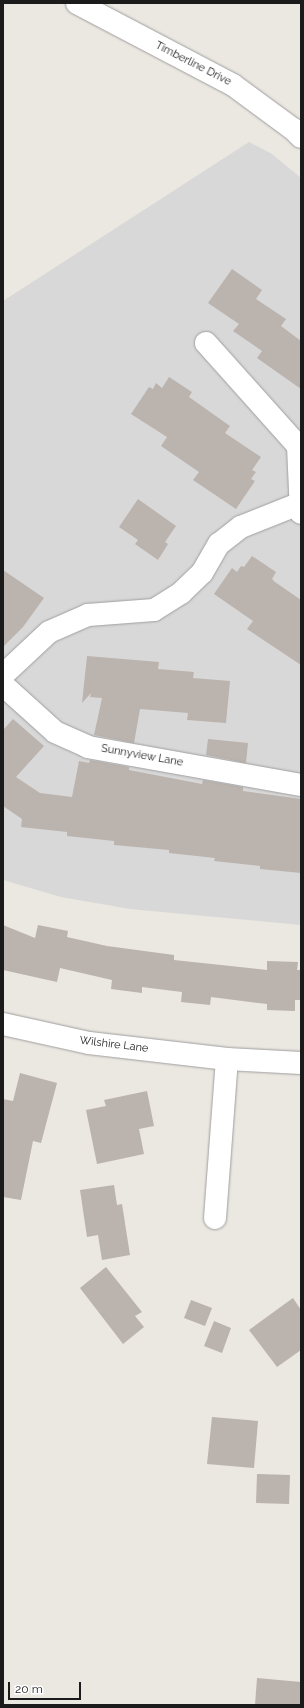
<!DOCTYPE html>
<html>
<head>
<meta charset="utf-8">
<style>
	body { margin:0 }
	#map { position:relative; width:304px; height:1708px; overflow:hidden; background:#ebe7e1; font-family:Raleway,sans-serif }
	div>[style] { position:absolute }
	.residential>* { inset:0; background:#d9d8d8 }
	.building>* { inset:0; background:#bbb3ae }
	.roads { filter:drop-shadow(0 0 1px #9f9f9f) drop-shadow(0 0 1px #9f9f9f) }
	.minor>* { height:22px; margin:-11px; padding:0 11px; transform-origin:11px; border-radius:11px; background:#fff }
	.tertiary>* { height:22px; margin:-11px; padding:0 11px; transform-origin:11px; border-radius:11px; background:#fff }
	span { translate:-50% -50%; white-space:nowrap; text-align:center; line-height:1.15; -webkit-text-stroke:3px #fff; paint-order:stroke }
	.street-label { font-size:11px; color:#1b1b1b }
	.frame { position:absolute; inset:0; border:4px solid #1b1b1b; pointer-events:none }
	.scale { position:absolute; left:8px; top:1682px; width:73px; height:18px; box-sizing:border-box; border:2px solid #1b1b1b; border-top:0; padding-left:5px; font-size:12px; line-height:14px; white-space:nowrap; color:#1b1b1b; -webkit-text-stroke:3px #fff; paint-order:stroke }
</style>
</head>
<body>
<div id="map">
	<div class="residential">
		<div style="clip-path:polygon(249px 142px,272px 154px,301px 178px,301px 925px,130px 909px,61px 897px,3px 880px,3px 301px)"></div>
	</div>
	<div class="building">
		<div style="clip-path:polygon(232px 269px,262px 290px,256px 299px,286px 319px,281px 326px,301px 341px,301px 389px,257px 358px,262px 351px,233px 331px,239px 324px,208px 303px)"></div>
		<div style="clip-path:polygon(169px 377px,192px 392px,189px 397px,230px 426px,225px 433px,261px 457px,252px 470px,256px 472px,251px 479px,255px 481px,236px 509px,193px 480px,199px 472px,161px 446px,167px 437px,131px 414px,149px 387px,153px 389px,156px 383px,162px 388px)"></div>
		<div style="clip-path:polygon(138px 499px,176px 526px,165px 542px,168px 544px,158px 560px,135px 544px,138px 540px,119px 527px)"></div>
		<div style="clip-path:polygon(252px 556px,276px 572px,272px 579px,275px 582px,301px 600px,301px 665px,247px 629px,253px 621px,214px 594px,232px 568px,237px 572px,241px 566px,244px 567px)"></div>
		<div style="clip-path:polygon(3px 570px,44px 598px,23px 627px,3px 647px)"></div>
		<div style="clip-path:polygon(87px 656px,159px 662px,158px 669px,194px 672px,193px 678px,230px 681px,226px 723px,187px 720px,188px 713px,140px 709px,134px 743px,94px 735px,102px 698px,90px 697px,91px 693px,82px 703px)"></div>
		<div style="clip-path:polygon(13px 719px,44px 746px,16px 777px,40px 793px,72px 797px,79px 761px,89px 763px,90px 760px,129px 767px,129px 770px,202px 784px,203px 780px,243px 787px,243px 791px,301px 799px,301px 873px,260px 869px,260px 866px,214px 861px,215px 858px,169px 853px,169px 850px,114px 845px,114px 841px,67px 836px,67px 832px,21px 827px,22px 819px,3px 806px,3px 730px)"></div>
		<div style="clip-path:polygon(208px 739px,248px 743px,246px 763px,206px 755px)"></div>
		<div style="clip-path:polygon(3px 925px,35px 938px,38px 925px,68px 931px,67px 937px,107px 946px,174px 955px,174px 960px,267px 970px,267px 961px,298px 962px,297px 970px,301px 970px,301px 1000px,295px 1000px,295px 1011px,267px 1010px,267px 1004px,211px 997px,210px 1005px,181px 1002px,182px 992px,142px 987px,142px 993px,111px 989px,112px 980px,60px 968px,57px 982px,3px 970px)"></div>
		<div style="clip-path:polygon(20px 1073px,57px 1083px,41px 1143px,33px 1141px,21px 1200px,3px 1197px,3px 1099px,13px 1101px)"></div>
		<div style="clip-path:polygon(147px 1091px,154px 1126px,139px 1129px,144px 1154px,97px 1164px,86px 1110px,106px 1106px,104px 1100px)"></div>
		<div style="clip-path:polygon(114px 1185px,117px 1205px,122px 1204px,130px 1255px,102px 1260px,98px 1235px,87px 1237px,80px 1190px)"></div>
		<div style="clip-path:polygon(106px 1267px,142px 1312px,135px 1316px,144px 1327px,123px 1344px,80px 1288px)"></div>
		<div style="clip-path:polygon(293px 1298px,301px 1310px,301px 1350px,277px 1367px,249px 1330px)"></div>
		<div style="clip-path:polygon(191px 1300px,212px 1308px,205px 1326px,184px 1318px)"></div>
		<div style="clip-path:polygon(214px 1321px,231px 1328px,222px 1353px,204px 1346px)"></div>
		<div style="clip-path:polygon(212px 1417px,258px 1421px,254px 1468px,207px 1464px)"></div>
		<div style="clip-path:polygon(257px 1474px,290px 1475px,289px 1504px,256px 1503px)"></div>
		<div style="clip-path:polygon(257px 1678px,301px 1682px,301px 1705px,255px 1705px)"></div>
	</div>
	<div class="roads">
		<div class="minor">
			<div style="left:206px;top:343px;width:138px;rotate:48.2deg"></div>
			<div style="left:298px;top:446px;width:67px;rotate:87.4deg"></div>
			<div style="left:3px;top:675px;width:63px;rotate:-43.1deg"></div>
			<div style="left:49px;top:632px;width:43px;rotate:-23.6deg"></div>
			<div style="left:88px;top:615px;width:66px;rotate:-4.3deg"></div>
			<div style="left:154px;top:610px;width:32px;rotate:-32deg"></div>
			<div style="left:181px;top:593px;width:29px;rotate:-44deg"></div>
			<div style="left:202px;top:573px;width:34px;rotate:-60deg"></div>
			<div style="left:219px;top:544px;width:28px;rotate:-38deg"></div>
			<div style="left:241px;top:527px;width:65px;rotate:-21.8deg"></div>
			<div style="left:3px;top:685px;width:70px;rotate:42.1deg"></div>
			<div style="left:55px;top:732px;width:36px;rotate:24deg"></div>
			<div style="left:88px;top:747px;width:216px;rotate:10.1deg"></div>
			<div style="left:3px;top:1024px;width:88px;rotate:12.5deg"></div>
			<div style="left:89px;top:1043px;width:139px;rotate:6.6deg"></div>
			<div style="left:227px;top:1059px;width:74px;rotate:3.1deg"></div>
			<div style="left:215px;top:1218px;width:159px;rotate:-85.7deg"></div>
		</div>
		<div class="tertiary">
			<div style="left:77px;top:3px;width:176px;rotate:27.7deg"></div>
			<div style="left:233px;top:85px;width:74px;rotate:36.3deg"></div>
			<div style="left:293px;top:129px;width:11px;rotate:45deg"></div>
		</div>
	</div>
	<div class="street-label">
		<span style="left:193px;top:64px;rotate:27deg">Timberline Drive</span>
		<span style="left:142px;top:756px;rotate:10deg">Sunnyview Lane</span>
		<span style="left:114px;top:1045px;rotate:7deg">Wilshire Lane</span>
	</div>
	<div class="frame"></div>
	<div class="scale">20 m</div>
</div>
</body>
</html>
